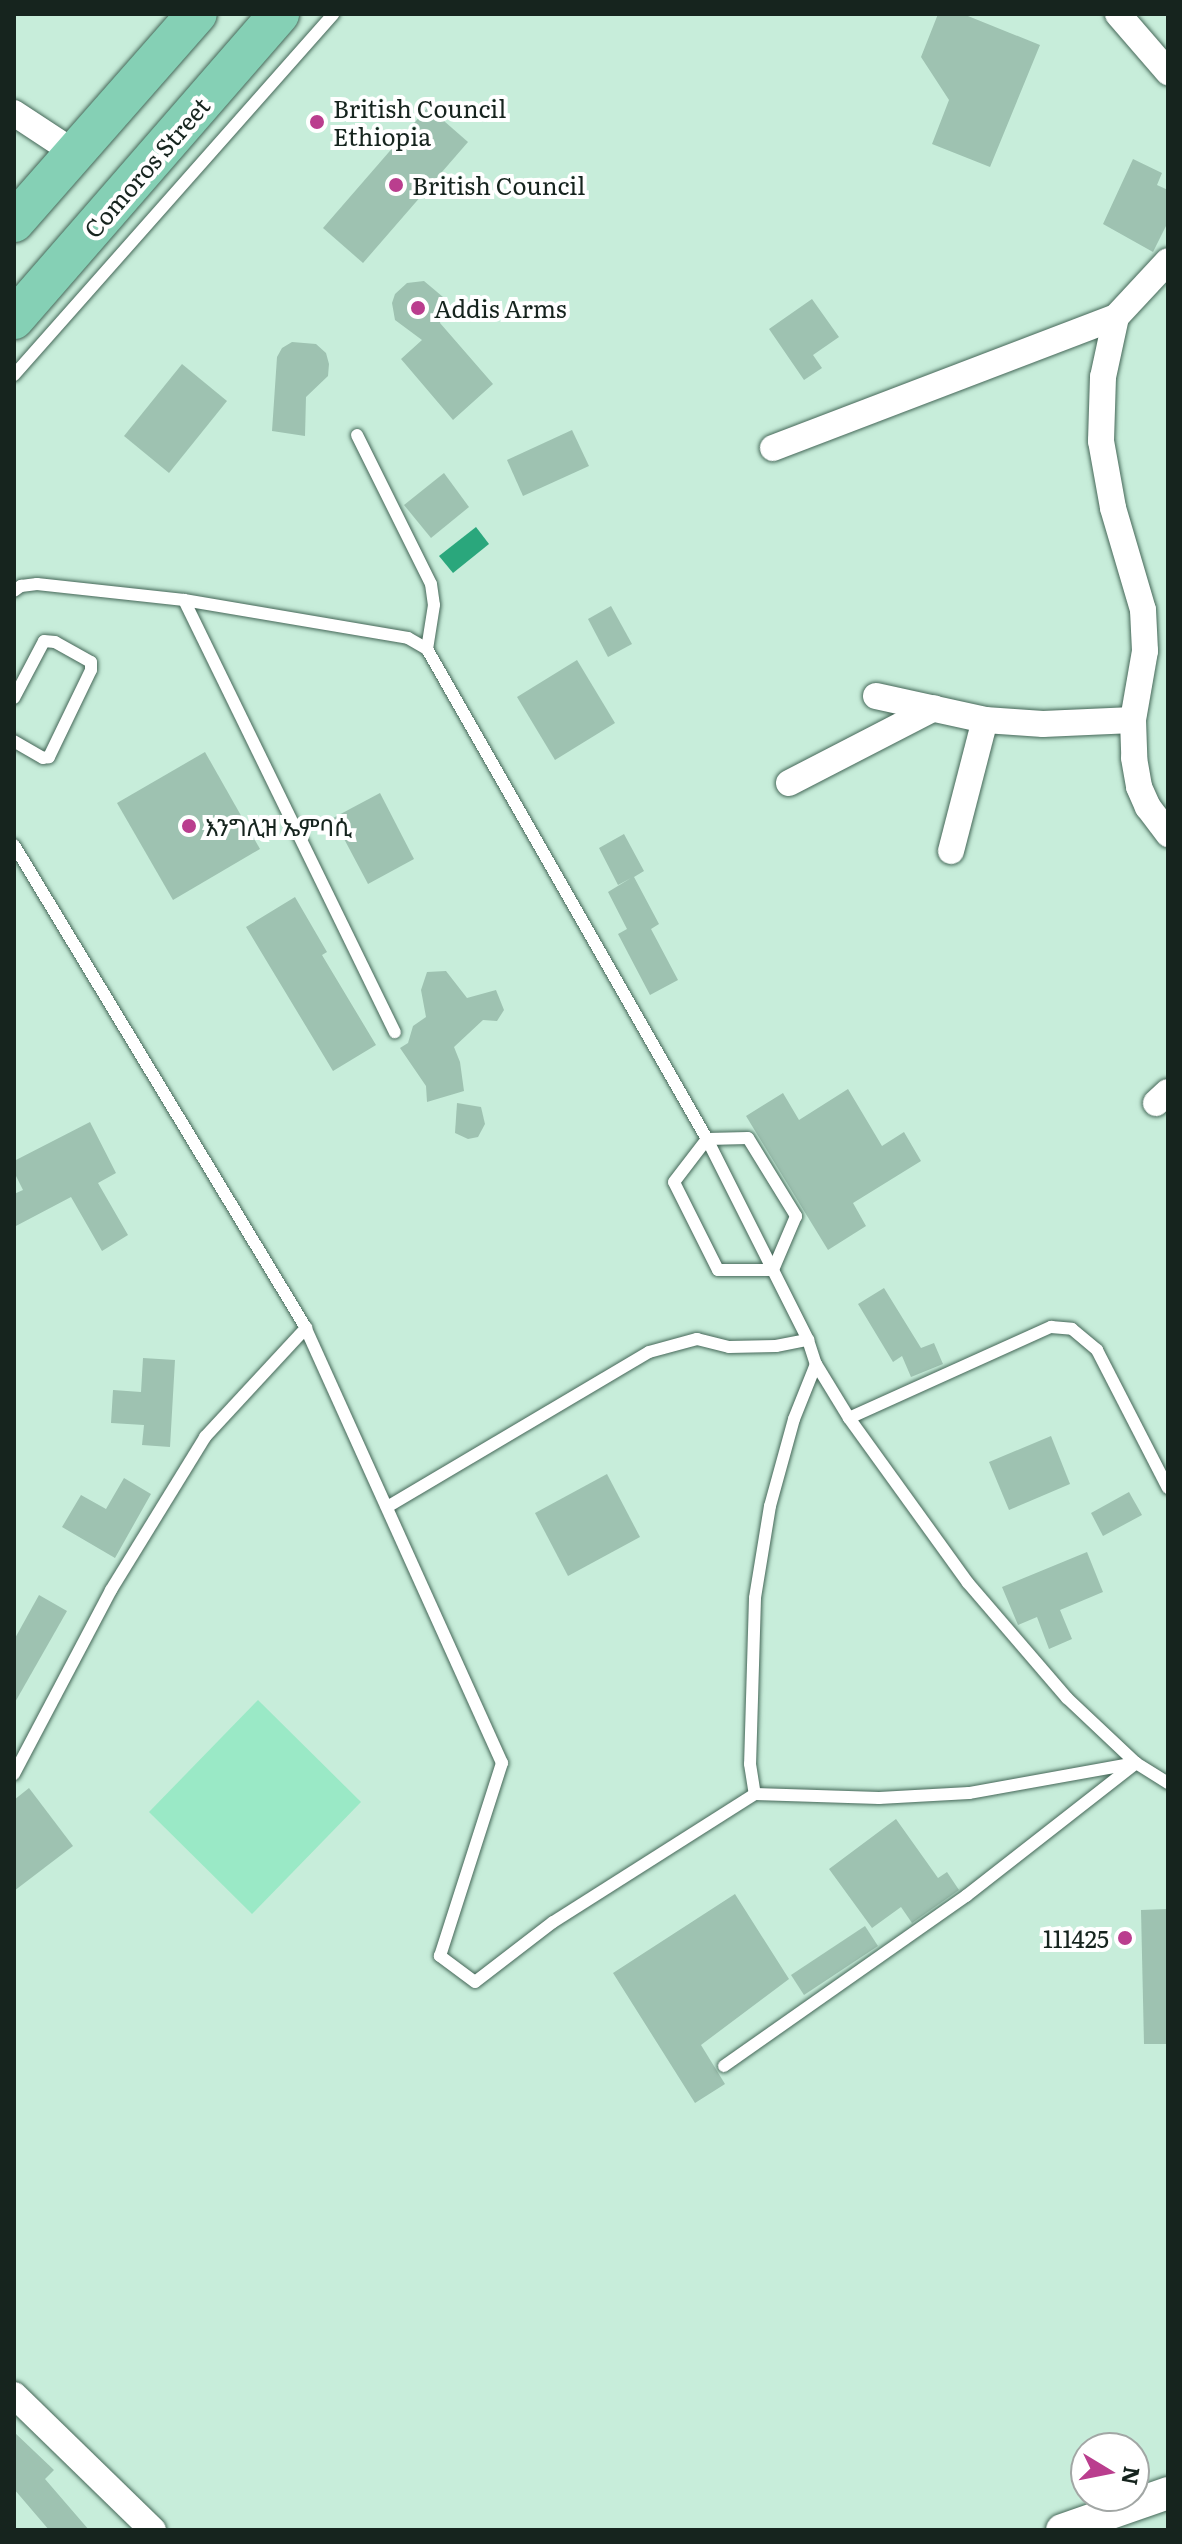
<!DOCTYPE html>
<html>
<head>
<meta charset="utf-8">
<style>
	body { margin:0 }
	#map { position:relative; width:1182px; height:2544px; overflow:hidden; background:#c7edda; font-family:Literata,"Noto Sans Ethiopic",serif }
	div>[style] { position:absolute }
	.green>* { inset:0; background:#9ae9c6 }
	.water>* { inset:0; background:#2aa77c }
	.building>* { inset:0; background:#9ec2b1 }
	.roads { filter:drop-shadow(0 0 2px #456758) drop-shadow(0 0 2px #456758) }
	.service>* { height:12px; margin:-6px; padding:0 6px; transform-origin:6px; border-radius:6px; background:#fff }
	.minor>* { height:26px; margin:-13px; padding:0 13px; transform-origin:13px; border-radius:13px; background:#fff }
	.tertiary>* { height:32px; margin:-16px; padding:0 16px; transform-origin:16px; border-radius:16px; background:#fff }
	.primary>* { height:40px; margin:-20px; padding:0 20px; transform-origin:20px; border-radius:20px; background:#85d0b5 }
	.dots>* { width:22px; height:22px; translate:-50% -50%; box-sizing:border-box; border:4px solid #fff; border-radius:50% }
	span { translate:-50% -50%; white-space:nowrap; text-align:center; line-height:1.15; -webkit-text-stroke:8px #fff; paint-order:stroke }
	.poi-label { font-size:24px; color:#16241e }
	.left { translate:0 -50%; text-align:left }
	.right { translate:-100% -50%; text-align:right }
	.street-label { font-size:24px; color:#16241e }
	.frame { position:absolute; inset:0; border:16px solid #16241e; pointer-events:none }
	.north { position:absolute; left:1070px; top:2432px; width:80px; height:80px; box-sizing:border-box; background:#fff; border:2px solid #a2a7a5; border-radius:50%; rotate:100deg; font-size:22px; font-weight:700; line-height:32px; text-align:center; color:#16241e }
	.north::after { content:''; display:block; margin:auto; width:28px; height:36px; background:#ba3e8e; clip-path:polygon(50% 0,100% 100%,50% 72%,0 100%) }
</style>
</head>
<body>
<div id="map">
	<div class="green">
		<div style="clip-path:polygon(258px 1700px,361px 1802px,252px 1914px,149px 1812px)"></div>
	</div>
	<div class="water">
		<div style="clip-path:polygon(476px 527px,489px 544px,453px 573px,439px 556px)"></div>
	</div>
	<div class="building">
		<div style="clip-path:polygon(938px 14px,963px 14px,1040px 45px,990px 167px,932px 144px,949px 100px,921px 57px)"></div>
		<div style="clip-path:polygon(428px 107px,468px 142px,363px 263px,323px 228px)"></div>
		<div style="clip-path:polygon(1133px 159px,1162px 173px,1157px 185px,1168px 190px,1168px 222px,1153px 252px,1103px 224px)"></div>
		<div style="clip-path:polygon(424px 281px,443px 297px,445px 305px,440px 323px,493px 384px,453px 420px,401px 359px,422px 340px,395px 320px,392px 303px,395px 294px,407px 283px)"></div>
		<div style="clip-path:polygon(812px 299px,839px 337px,813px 355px,822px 368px,804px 380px,769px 329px)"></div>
		<div style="clip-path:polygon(292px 342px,316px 344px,326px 353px,329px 364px,328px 376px,306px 397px,305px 436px,272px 431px,277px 357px,282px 348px)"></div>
		<div style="clip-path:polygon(182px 364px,227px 401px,169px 473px,124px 436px)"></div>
		<div style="clip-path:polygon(572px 430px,589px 466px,523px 496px,507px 460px)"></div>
		<div style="clip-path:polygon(444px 473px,469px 507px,431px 538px,404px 505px)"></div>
		<div style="clip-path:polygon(611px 606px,632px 644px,608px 657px,588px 619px)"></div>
		<div style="clip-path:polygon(577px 660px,615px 723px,555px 760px,517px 697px)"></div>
		<div style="clip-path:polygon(205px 752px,260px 849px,173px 900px,117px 803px)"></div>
		<div style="clip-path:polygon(380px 793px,414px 859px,368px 884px,333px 818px)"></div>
		<div style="clip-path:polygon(624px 834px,644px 871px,634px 877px,659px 924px,651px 929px,678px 980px,650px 995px,618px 934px,627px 929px,608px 892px,631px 878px,618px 885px,599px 848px)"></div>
		<div style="clip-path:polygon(295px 897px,327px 952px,322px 955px,376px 1045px,333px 1071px,246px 927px)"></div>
		<div style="clip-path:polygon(446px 971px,467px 998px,496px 990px,504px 1010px,497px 1021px,483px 1020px,454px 1047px,460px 1062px,464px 1091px,427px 1102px,426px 1086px,400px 1048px,408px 1043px,413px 1026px,426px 1017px,421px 990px,427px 972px)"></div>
		<div style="clip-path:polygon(848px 1089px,882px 1146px,904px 1132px,921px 1161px,853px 1203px,866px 1226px,828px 1250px,746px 1116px,783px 1093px,799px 1120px)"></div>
		<div style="clip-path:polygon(457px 1103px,481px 1107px,485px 1124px,478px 1137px,468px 1139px,455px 1133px)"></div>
		<div style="clip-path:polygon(90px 1122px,116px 1173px,98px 1183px,128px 1235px,102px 1251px,71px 1197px,14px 1227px,14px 1194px,23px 1190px,14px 1172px,14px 1161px)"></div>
		<div style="clip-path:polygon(884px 1288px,921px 1348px,934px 1343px,943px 1364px,911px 1377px,902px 1356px,893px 1362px,858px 1304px)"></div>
		<div style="clip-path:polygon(143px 1358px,175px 1360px,170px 1447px,142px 1445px,144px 1425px,111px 1423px,113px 1390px,141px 1392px)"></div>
		<div style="clip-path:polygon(1051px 1436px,1070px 1484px,1009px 1510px,989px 1462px)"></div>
		<div style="clip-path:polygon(607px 1474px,640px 1537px,568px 1576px,535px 1513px)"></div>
		<div style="clip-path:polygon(124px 1478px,151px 1494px,115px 1558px,62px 1527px,81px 1495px,106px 1509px)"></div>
		<div style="clip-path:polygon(1129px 1492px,1142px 1515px,1103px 1536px,1091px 1513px)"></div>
		<div style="clip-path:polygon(1087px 1552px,1103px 1592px,1060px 1610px,1072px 1639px,1049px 1649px,1037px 1617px,1018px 1625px,1002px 1587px)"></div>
		<div style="clip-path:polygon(39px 1595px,67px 1611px,14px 1704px,14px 1640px)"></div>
		<div style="clip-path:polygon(29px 1788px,73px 1846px,14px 1891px,14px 1800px)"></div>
		<div style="clip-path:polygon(896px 1819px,938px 1878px,947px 1872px,959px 1890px,912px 1923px,901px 1907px,872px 1928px,829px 1869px)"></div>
		<div style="clip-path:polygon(735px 1894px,789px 1979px,701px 2045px,725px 2084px,695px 2103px,613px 1973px)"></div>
		<div style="clip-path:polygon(1168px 1909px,1168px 2044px,1144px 2044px,1141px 1910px)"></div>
		<div style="clip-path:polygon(865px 1926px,878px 1946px,804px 1995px,791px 1975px)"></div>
		<div style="clip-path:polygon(14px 2432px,54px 2470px,45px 2479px,89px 2530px,49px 2530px,14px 2489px)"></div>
	</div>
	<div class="roads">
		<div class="service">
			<div style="left:14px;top:375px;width:482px;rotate:-48.5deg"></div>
			<div style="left:357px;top:435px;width:166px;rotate:63.6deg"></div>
			<div style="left:431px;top:584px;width:21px;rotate:82deg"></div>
			<div style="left:434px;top:605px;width:45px;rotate:99deg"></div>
			<div style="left:14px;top:591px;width:9px;rotate:-36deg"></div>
			<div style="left:21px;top:586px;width:16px;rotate:-7deg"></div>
			<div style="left:37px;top:584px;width:148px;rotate:6.2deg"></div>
			<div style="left:184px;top:600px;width:227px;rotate:9.6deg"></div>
			<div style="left:408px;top:638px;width:22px;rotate:30deg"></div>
			<div style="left:427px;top:649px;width:564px;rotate:60.26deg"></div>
			<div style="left:707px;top:1139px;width:225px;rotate:63.3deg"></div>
			<div style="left:808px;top:1340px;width:25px;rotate:72deg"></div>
			<div style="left:816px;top:1364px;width:59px;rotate:111.8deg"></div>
			<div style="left:794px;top:1419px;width:90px;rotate:105.4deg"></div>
			<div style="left:770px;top:1506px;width:93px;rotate:99.3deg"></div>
			<div style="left:755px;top:1598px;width:166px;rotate:91.7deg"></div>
			<div style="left:750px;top:1764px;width:30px;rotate:81deg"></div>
			<div style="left:755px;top:1794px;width:239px;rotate:147.6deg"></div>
			<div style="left:553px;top:1922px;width:98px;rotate:142.4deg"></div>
			<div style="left:475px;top:1982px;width:44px;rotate:-143.4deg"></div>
			<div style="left:440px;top:1956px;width:203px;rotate:-72.2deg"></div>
			<div style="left:502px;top:1763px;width:477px;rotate:-114.3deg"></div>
			<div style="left:306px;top:1328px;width:564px;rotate:-121.16deg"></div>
			<div style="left:184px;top:600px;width:481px;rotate:64deg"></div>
			<div style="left:14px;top:698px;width:64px;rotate:-62.2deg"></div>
			<div style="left:44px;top:641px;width:11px;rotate:5deg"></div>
			<div style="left:55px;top:642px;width:41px;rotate:29.1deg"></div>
			<div style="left:91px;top:662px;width:8px;rotate:90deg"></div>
			<div style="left:91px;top:670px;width:97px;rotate:115.8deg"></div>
			<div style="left:49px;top:757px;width:6px;rotate:171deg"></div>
			<div style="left:43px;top:758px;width:34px;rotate:-150deg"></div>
			<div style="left:748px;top:1138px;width:92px;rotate:58.4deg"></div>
			<div style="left:796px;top:1216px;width:59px;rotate:113.1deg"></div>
			<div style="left:773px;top:1270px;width:55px;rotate:180deg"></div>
			<div style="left:718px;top:1270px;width:98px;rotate:-116.6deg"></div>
			<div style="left:674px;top:1182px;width:54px;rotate:-52.5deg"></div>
			<div style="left:707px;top:1139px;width:41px;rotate:-1.4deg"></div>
			<div style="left:816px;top:1364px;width:63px;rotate:58.6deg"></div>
			<div style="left:849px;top:1418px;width:203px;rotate:54.2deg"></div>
			<div style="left:968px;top:1583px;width:152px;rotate:49.3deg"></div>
			<div style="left:1067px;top:1698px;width:95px;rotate:43.3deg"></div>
			<div style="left:1136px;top:1763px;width:38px;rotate:32deg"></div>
			<div style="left:849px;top:1418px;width:222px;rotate:-24.3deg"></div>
			<div style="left:1051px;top:1327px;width:21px;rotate:5deg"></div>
			<div style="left:1072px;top:1329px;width:33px;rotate:40deg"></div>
			<div style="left:1097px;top:1350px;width:155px;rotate:62.8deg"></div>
			<div style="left:387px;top:1507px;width:304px;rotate:-30.6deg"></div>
			<div style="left:649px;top:1352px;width:50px;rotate:-15.2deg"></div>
			<div style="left:697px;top:1339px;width:33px;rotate:14deg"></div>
			<div style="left:729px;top:1347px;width:47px;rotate:-1.2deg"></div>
			<div style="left:776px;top:1346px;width:33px;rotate:-11deg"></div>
			<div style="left:14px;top:1774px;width:208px;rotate:-62.2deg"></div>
			<div style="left:111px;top:1590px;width:180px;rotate:-58.4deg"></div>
			<div style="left:205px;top:1437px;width:149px;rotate:-47.2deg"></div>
			<div style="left:724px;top:2066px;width:296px;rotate:-35.1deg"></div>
			<div style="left:966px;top:1896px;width:216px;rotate:-38deg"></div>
			<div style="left:1136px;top:1763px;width:170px;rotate:169.8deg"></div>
			<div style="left:969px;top:1793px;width:90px;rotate:176.8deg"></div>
			<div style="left:879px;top:1798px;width:124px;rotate:-178.2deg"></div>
		</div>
		<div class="minor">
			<div style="left:1118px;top:14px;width:77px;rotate:49.2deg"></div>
			<div style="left:14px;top:113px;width:73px;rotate:33.3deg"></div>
			<div style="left:1116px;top:317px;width:61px;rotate:102.2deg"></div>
			<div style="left:1103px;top:377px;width:64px;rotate:91.8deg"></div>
			<div style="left:1101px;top:441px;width:68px;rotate:79.8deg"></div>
			<div style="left:1113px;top:508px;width:106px;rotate:73.6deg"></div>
			<div style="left:1143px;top:610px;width:41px;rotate:87.2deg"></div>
			<div style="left:1145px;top:651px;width:70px;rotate:99.9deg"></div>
			<div style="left:1133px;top:720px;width:38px;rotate:88deg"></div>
			<div style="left:1134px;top:758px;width:29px;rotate:80deg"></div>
			<div style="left:1139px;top:787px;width:22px;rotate:66deg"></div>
			<div style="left:1148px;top:807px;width:34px;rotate:53deg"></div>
			<div style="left:773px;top:448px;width:367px;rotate:-20.9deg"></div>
			<div style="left:1116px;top:317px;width:76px;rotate:-47.1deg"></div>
			<div style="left:876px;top:696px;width:112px;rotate:12.4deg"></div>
			<div style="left:985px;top:720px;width:58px;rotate:3.9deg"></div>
			<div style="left:1043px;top:724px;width:90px;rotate:-2.5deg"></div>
			<div style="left:789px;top:783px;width:163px;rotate:-27.3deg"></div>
			<div style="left:951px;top:851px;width:135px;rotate:-75.5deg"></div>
			<div style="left:1156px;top:1103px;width:16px;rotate:-43deg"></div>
			<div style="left:14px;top:2395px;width:194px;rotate:44.2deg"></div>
		</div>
		<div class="tertiary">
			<div style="left:1062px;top:2530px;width:112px;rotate:-19.2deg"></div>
		</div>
		<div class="primary">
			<div style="left:14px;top:222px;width:277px;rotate:-48.7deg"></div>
			<div style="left:14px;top:319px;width:404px;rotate:-49deg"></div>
		</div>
	</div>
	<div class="dots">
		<div style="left:317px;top:122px;background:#ba3e8e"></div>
		<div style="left:396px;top:185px;background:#ba3e8e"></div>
		<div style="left:418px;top:308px;background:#ba3e8e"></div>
		<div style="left:189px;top:826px;background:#ba3e8e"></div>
		<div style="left:1125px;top:1938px;background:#ba3e8e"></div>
	</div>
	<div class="poi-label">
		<span class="left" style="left:333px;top:122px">British Council<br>Ethiopia</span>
		<span class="left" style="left:412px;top:185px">British Council</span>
		<span class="left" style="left:434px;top:308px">Addis Arms</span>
		<span class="left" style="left:205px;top:826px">እንግሊዝ ኤምባሲ</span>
		<span class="right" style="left:1109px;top:1938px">111425</span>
	</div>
	<div class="street-label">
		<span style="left:146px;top:167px;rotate:-49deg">Comoros Street</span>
	</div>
	<div class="frame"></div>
	<div class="north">N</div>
</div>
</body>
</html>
